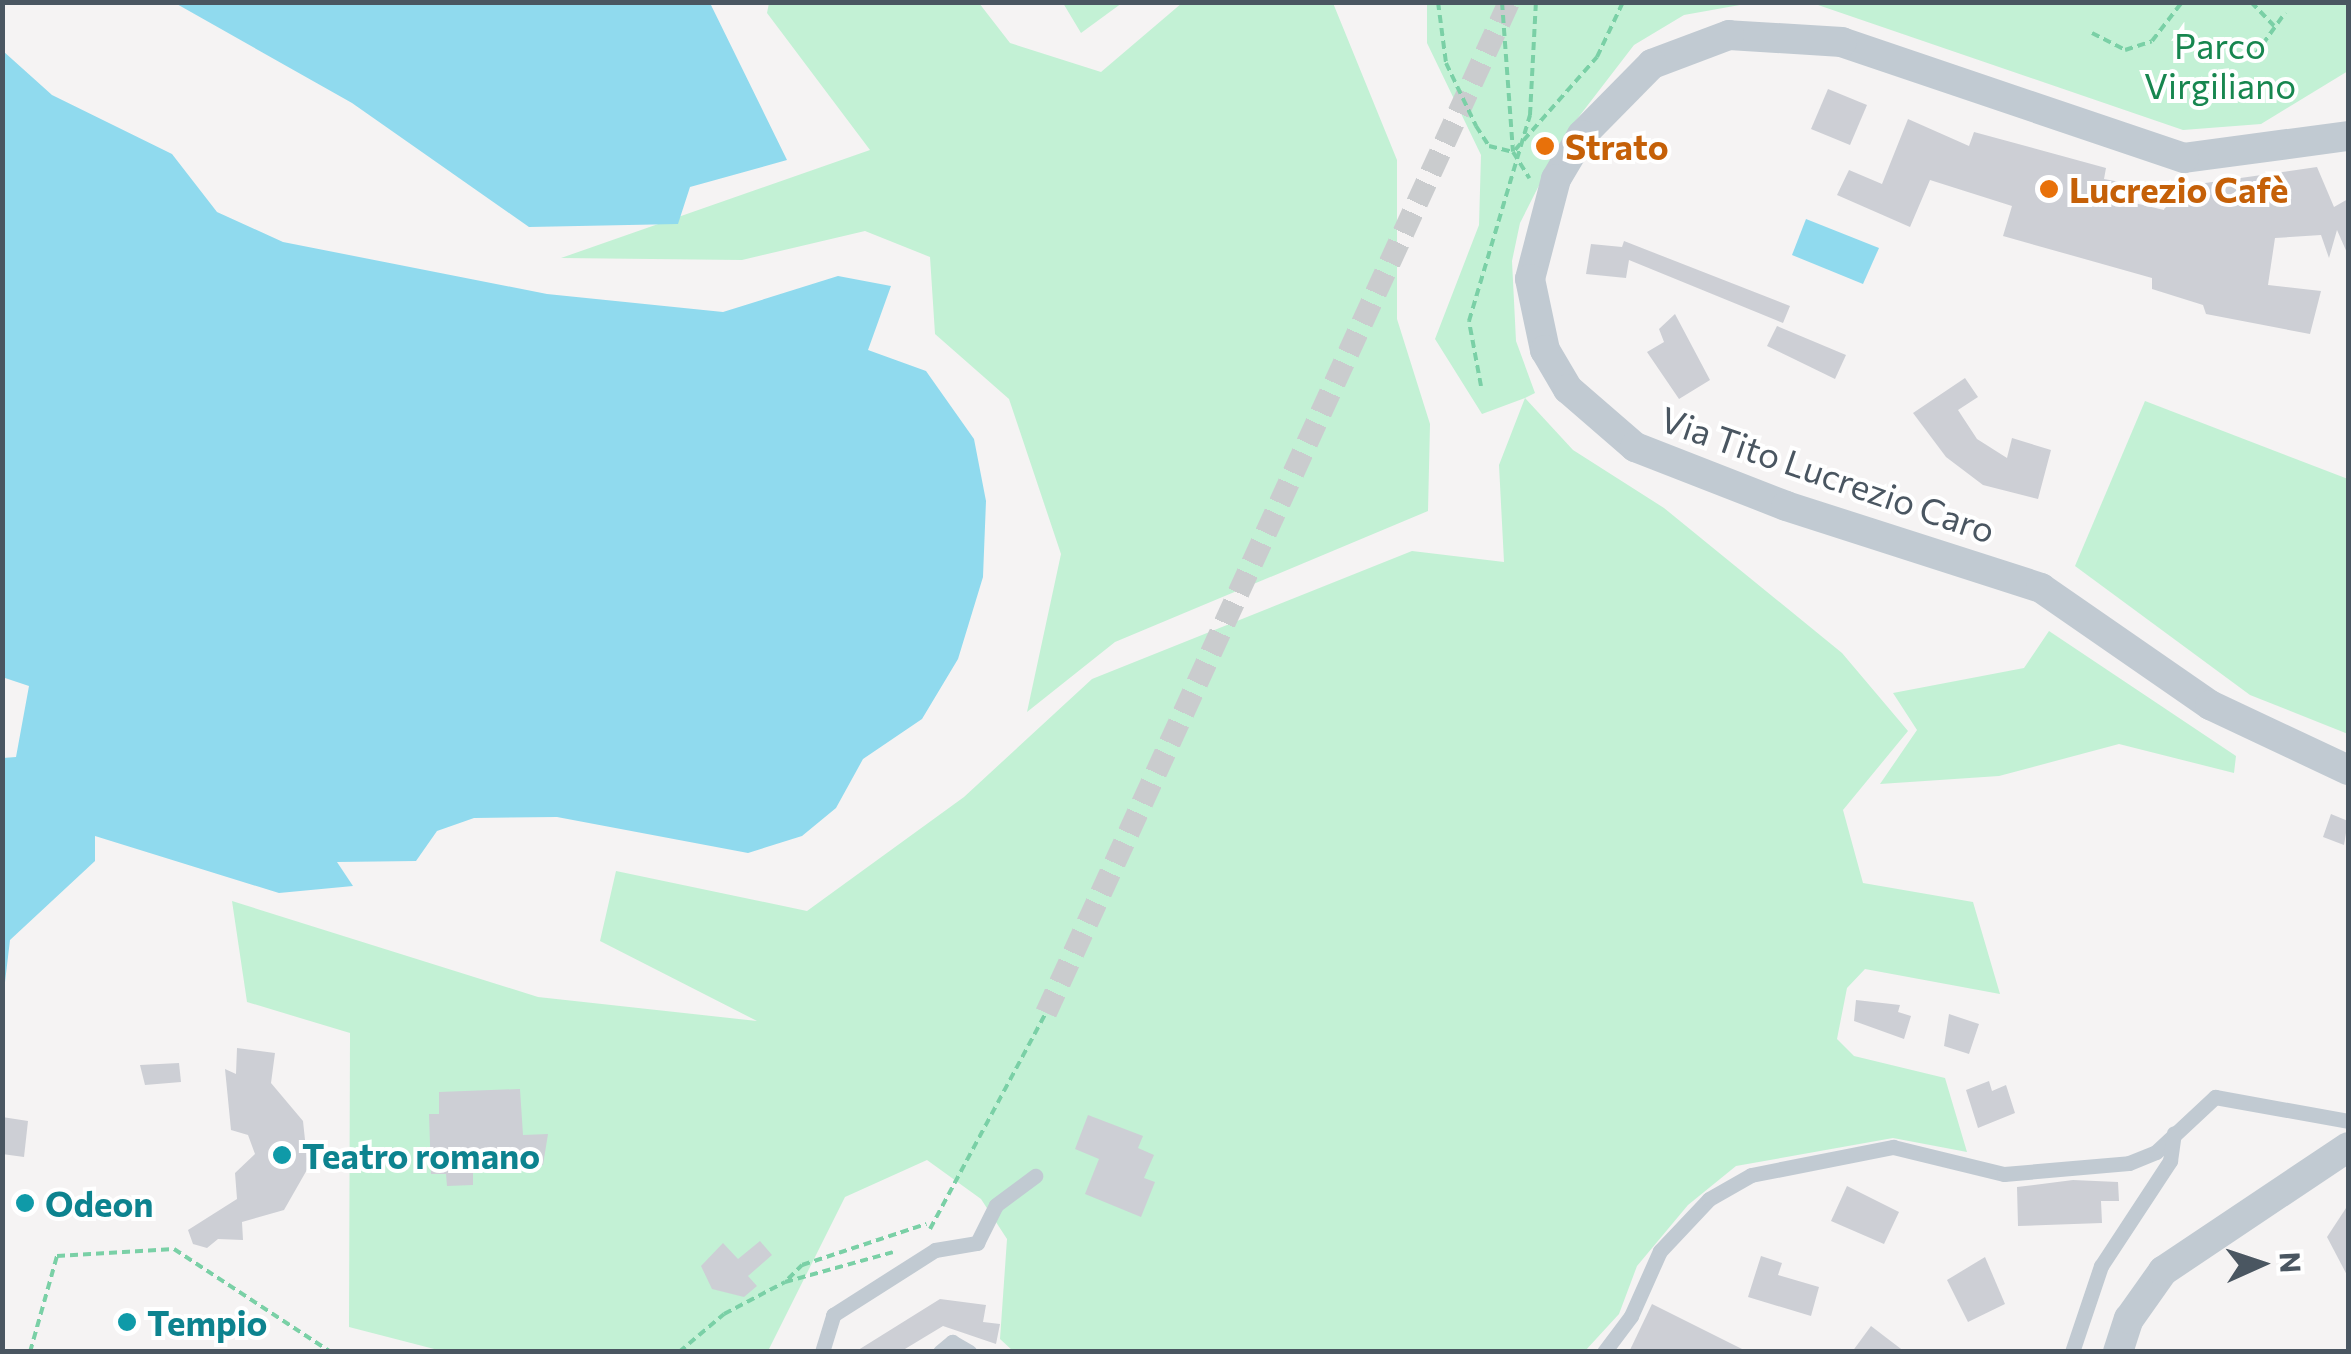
<!DOCTYPE html>
<html>
<head>
<meta charset="utf-8">
<style>
	body { margin:0 }
	#map { position:relative; width:2351px; height:1354px; overflow:hidden; background:#f5f3f3; font-family:Commissioner,sans-serif }
	div>[style] { position:absolute }
	.green>* { inset:0; background:#c3f1d5 }
	.water>* { inset:0; background:#90daee }
	.building>* { inset:0; background:#cdcfd5 }
	.pedestrian-tunnel>* { height:22px; margin-top:-11px; transform-origin:0; background:repeating-linear-gradient(90deg,#caccce 0 22px,transparent 0 33px) }
	.path>* { height:4px; margin-top:-2px; transform-origin:0; background:repeating-linear-gradient(90deg,#7ad0a6 0 8px,transparent 0 13px) }
	.service>* { height:15px; margin:-7.5px; padding:0 7.5px; transform-origin:7.5px; border-radius:7.5px; background:#c1cad2 }
	.minor>* { height:30px; margin:-15px; padding:0 15px; transform-origin:15px; border-radius:15px; background:#c1cad2 }
	.dots>* { width:28px; height:28px; translate:-50% -50%; box-sizing:border-box; border:5px solid #fff; border-radius:50% }
	span { translate:-50% -50%; white-space:nowrap; text-align:center; line-height:1.15; -webkit-text-stroke:8px #fff; paint-order:stroke }
	.park-label { font-size:35px; color:#17864f }
	.food-label { font-size:35px; color:#c56008; font-weight:700 }
	.left { translate:0 -50%; text-align:left }
	.street-label { font-size:35px; color:#4a5661 }
	.culture-label { font-size:35px; color:#0d838f; font-weight:700 }
	.frame { position:absolute; inset:0; border:5px solid #4a5661; pointer-events:none }
	.north { position:absolute; left:2211px; top:1214px; width:100px; height:100px; -webkit-text-stroke:8px #fff; paint-order:stroke; rotate:87deg; font-size:28px; font-weight:700; line-height:40px; text-align:center; color:#4a5661 }
	.north::after { content:''; display:block; margin:auto; width:35px; height:45px; background:#4a5661; clip-path:polygon(50% 0,100% 100%,50% 72%,0 100%) }
</style>
</head>
<body>
<div id="map">
	<div class="green">
		<div style="clip-path:polygon(769px 3px,979px 3px,1010px 43px,1101px 72px,1182px 3px,1333px 3px,1397px 160px,1397px 319px,1430px 424px,1428px 511px,1115px 642px,1027px 712px,1061px 554px,1009px 399px,935px 334px,930px 257px,865px 231px,742px 260px,561px 258px,870px 150px,767px 13px)"></div>
		<div style="clip-path:polygon(1063px 3px,1122px 3px,1081px 33px)"></div>
		<div style="clip-path:polygon(1427px 3px,1751px 3px,1684px 15px,1634px 45px,1564px 136px,1520px 223px,1512px 261px,1516px 341px,1535px 393px,1525px 398px,1573px 450px,1664px 508px,1842px 653px,1908px 731px,1843px 810px,1863px 883px,1973px 902px,2000px 994px,1865px 969px,1847px 988px,1837px 1039px,1854px 1056px,1945px 1078px,1967px 1152px,1893px 1138px,1736px 1166px,1688px 1205px,1637px 1266px,1619px 1314px,1585px 1351px,1013px 1351px,1000px 1339px,1007px 1239px,981px 1199px,927px 1160px,845px 1197px,768px 1351px,442px 1351px,349px 1327px,350px 1033px,247px 1002px,232px 901px,538px 997px,757px 1021px,600px 941px,616px 871px,807px 911px,964px 797px,1092px 679px,1412px 551px,1504px 562px,1499px 465px,1525px 398px,1482px 414px,1435px 339px,1479px 225px,1481px 155px,1427px 43px)"></div>
		<div style="clip-path:polygon(1777px 3px,2348px 3px,2348px 71px,2261px 124px,2183px 130px,1818px 5px)"></div>
		<div style="clip-path:polygon(2145px 401px,2348px 479px,2348px 734px,2250px 695px,2075px 566px)"></div>
		<div style="clip-path:polygon(2049px 631px,2236px 756px,2234px 773px,2119px 744px,1999px 776px,1880px 784px,1917px 730px,1893px 693px,2024px 668px)"></div>
	</div>
	<div class="water">
		<div style="clip-path:polygon(175px 3px,710px 3px,787px 160px,690px 187px,678px 224px,529px 227px,352px 103px)"></div>
		<div style="clip-path:polygon(3px 51px,52px 95px,172px 154px,217px 212px,283px 242px,547px 294px,723px 312px,838px 276px,891px 286px,868px 350px,926px 371px,974px 439px,986px 501px,983px 577px,958px 659px,922px 719px,863px 759px,836px 808px,802px 836px,748px 853px,557px 817px,474px 818px,437px 831px,416px 861px,337px 862px,353px 886px,279px 893px,95px 836px,95px 861px,10px 940px,3px 999px,3px 758px,16px 757px,29px 686px,2px 677px)"></div>
		<div style="clip-path:polygon(1806px 219px,1879px 248px,1863px 284px,1792px 255px)"></div>
	</div>
	<div class="building">
		<div style="clip-path:polygon(1828px 89px,1867px 105px,1850px 145px,1811px 129px)"></div>
		<div style="clip-path:polygon(1908px 119px,1969px 146px,1974px 132px,2106px 168px,2104px 179px,2120px 182px,2118px 199px,2164px 210px,2170px 188px,2317px 167px,2334px 207px,2348px 199px,2348px 255px,2337px 230px,2329px 258px,2321px 235px,2275px 238px,2268px 285px,2321px 291px,2310px 334px,2206px 314px,2203px 305px,2152px 289px,2152px 278px,2003px 236px,2012px 206px,1930px 180px,1910px 227px,1837px 195px,1849px 170px,1882px 184px)"></div>
		<div style="clip-path:polygon(1624px 241px,1790px 306px,1783px 323px,1629px 260px,1626px 278px,1586px 274px,1591px 244px,1622px 247px)"></div>
		<div style="clip-path:polygon(1675px 314px,1710px 380px,1679px 399px,1647px 352px,1664px 342px,1659px 329px)"></div>
		<div style="clip-path:polygon(1777px 326px,1846px 355px,1835px 379px,1767px 346px)"></div>
		<div style="clip-path:polygon(1965px 378px,1978px 397px,1958px 410px,1977px 439px,2007px 458px,2012px 438px,2051px 450px,2038px 499px,1983px 485px,1946px 457px,1913px 413px)"></div>
		<div style="clip-path:polygon(2331px 814px,2348px 821px,2344px 845px,2323px 837px)"></div>
		<div style="clip-path:polygon(1856px 1000px,1900px 1005px,1898px 1012px,1911px 1016px,1904px 1039px,1854px 1021px)"></div>
		<div style="clip-path:polygon(1949px 1014px,1979px 1024px,1969px 1054px,1944px 1046px)"></div>
		<div style="clip-path:polygon(237px 1048px,275px 1053px,271px 1083px,303px 1121px,308px 1168px,284px 1210px,242px 1222px,243px 1240px,218px 1239px,207px 1248px,193px 1244px,188px 1230px,237px 1199px,235px 1173px,255px 1154px,248px 1135px,231px 1130px,225px 1069px,236px 1074px)"></div>
		<div style="clip-path:polygon(179px 1063px,181px 1082px,145px 1085px,140px 1065px)"></div>
		<div style="clip-path:polygon(1989px 1081px,1992px 1091px,2006px 1085px,2015px 1113px,1978px 1128px,1966px 1090px)"></div>
		<div style="clip-path:polygon(520px 1089px,523px 1135px,548px 1134px,543px 1165px,473px 1162px,473px 1185px,447px 1186px,446px 1174px,431px 1174px,429px 1114px,439px 1114px,439px 1092px)"></div>
		<div style="clip-path:polygon(1088px 1115px,1143px 1136px,1138px 1148px,1154px 1155px,1144px 1178px,1155px 1182px,1141px 1217px,1085px 1194px,1099px 1159px,1075px 1149px)"></div>
		<div style="clip-path:polygon(2px 1117px,28px 1121px,24px 1157px,2px 1154px)"></div>
		<div style="clip-path:polygon(2073px 1180px,2118px 1182px,2119px 1201px,2101px 1201px,2102px 1223px,2018px 1226px,2017px 1187px)"></div>
		<div style="clip-path:polygon(1847px 1186px,1899px 1212px,1884px 1244px,1831px 1221px)"></div>
		<div style="clip-path:polygon(2348px 1205px,2348px 1277px,2327px 1237px)"></div>
		<div style="clip-path:polygon(760px 1241px,772px 1255px,748px 1276px,757px 1286px,744px 1297px,712px 1289px,701px 1266px,723px 1243px,738px 1259px)"></div>
		<div style="clip-path:polygon(1761px 1256px,1782px 1263px,1778px 1275px,1819px 1287px,1811px 1316px,1748px 1297px)"></div>
		<div style="clip-path:polygon(1985px 1257px,2005px 1304px,1968px 1322px,1947px 1280px)"></div>
		<div style="clip-path:polygon(940px 1299px,986px 1305px,983px 1322px,1000px 1324px,996px 1344px,943px 1326px,900px 1352px,855px 1352px)"></div>
		<div style="clip-path:polygon(1652px 1304px,1748px 1352px,1629px 1352px)"></div>
		<div style="clip-path:polygon(1871px 1326px,1905px 1352px,1852px 1352px)"></div>
	</div>
	<div class="pedestrian-tunnel">
		<div style="left:1046px;top:1013px;width:1112px;rotate:-65.39deg"></div>
	</div>
	<div class="path">
		<div style="left:1438px;top:2px;width:62px;rotate:82.5deg"></div>
		<div style="left:1446px;top:63px;width:70px;rotate:64.5deg"></div>
		<div style="left:1476px;top:126px;width:24px;rotate:57deg"></div>
		<div style="left:1489px;top:146px;width:25px;rotate:14deg"></div>
		<div style="left:1513px;top:152px;width:31px;rotate:58deg"></div>
		<div style="left:1502px;top:2px;width:150px;rotate:85.8deg"></div>
		<div style="left:2251px;top:2px;width:33px;rotate:46deg"></div>
		<div style="left:2092px;top:33px;width:37px;rotate:27deg"></div>
		<div style="left:2125px;top:50px;width:28px;rotate:-18deg"></div>
		<div style="left:2152px;top:41px;width:49px;rotate:-52.4deg"></div>
		<div style="left:2255px;top:55px;width:52px;rotate:-54.5deg"></div>
		<div style="left:1515px;top:150px;width:124px;rotate:-48.6deg"></div>
		<div style="left:1597px;top:57px;width:61px;rotate:-64.7deg"></div>
		<div style="left:1481px;top:386px;width:66px;rotate:-100.5deg"></div>
		<div style="left:1469px;top:321px;width:215px;rotate:-73.5deg"></div>
		<div style="left:1530px;top:115px;width:113px;rotate:-87deg"></div>
		<div style="left:930px;top:1229px;width:245px;rotate:-61.8deg"></div>
		<div style="left:788px;top:1279px;width:20px;rotate:-45deg"></div>
		<div style="left:802px;top:1265px;width:131px;rotate:-18.3deg"></div>
		<div style="left:30px;top:1352px;width:100px;rotate:-74.3deg"></div>
		<div style="left:57px;top:1256px;width:117px;rotate:-3.4deg"></div>
		<div style="left:174px;top:1249px;width:188px;rotate:33.3deg"></div>
		<div style="left:679px;top:1352px;width:59px;rotate:-40.2deg"></div>
		<div style="left:724px;top:1314px;width:69px;rotate:-27.7deg"></div>
		<div style="left:785px;top:1282px;width:112px;rotate:-15.5deg"></div>
	</div>
	<div class="service">
		<div style="left:822px;top:1352px;width:39px;rotate:-73deg"></div>
		<div style="left:833px;top:1315px;width:121px;rotate:-32.5deg"></div>
		<div style="left:935px;top:1250px;width:43px;rotate:-9.5deg"></div>
		<div style="left:977px;top:1243px;width:42px;rotate:-63.4deg"></div>
		<div style="left:996px;top:1205px;width:49px;rotate:-36.6deg"></div>
		<div style="left:940px;top:1352px;width:16px;rotate:-40deg"></div>
		<div style="left:952px;top:1342px;width:20px;rotate:30deg"></div>
		<div style="left:1604px;top:1352px;width:45px;rotate:-53.1deg"></div>
		<div style="left:1631px;top:1316px;width:71px;rotate:-66deg"></div>
		<div style="left:1660px;top:1251px;width:71px;rotate:-46.7deg"></div>
		<div style="left:1709px;top:1199px;width:48px;rotate:-29.7deg"></div>
		<div style="left:1751px;top:1175px;width:145px;rotate:-11.2deg"></div>
		<div style="left:1893px;top:1147px;width:114px;rotate:13.7deg"></div>
		<div style="left:2004px;top:1174px;width:125px;rotate:-5deg"></div>
		<div style="left:2129px;top:1163px;width:29px;rotate:-22deg"></div>
		<div style="left:2156px;top:1152px;width:81px;rotate:-43deg"></div>
		<div style="left:2215px;top:1097px;width:135px;rotate:10.2deg"></div>
		<div style="left:2072px;top:1352px;width:91px;rotate:-71.4deg"></div>
		<div style="left:2101px;top:1266px;width:126px;rotate:-56.7deg"></div>
		<div style="left:2170px;top:1161px;width:28px;rotate:-82deg"></div>
	</div>
	<div class="minor">
		<div style="left:2348px;top:136px;width:165px;rotate:172.4deg"></div>
		<div style="left:2184px;top:158px;width:361px;rotate:-161.3deg"></div>
		<div style="left:1842px;top:42px;width:113px;rotate:-176.5deg"></div>
		<div style="left:1729px;top:35px;width:82px;rotate:159.4deg"></div>
		<div style="left:1652px;top:64px;width:100px;rotate:134.6deg"></div>
		<div style="left:1582px;top:135px;width:51px;rotate:120.6deg"></div>
		<div style="left:1556px;top:179px;width:103px;rotate:104.6deg"></div>
		<div style="left:1530px;top:279px;width:73px;rotate:78.1deg"></div>
		<div style="left:1545px;top:350px;width:45px;rotate:59.5deg"></div>
		<div style="left:1568px;top:389px;width:89px;rotate:40.9deg"></div>
		<div style="left:1635px;top:447px;width:162px;rotate:21.3deg"></div>
		<div style="left:1786px;top:506px;width:268px;rotate:17.8deg"></div>
		<div style="left:2041px;top:588px;width:206px;rotate:34.7deg"></div>
		<div style="left:2210px;top:705px;width:153px;rotate:25.2deg"></div>
		<div style="left:2118px;top:1352px;width:35px;rotate:-72deg"></div>
		<div style="left:2129px;top:1319px;width:59px;rotate:-54.7deg"></div>
		<div style="left:2163px;top:1271px;width:223px;rotate:-33.8deg"></div>
	</div>
	<div class="dots">
		<div style="left:1545px;top:146px;background:#e8710a"></div>
		<div style="left:2049px;top:189px;background:#e8710a"></div>
		<div style="left:282px;top:1155px;background:#0f9aa8"></div>
		<div style="left:25px;top:1203px;background:#0f9aa8"></div>
		<div style="left:127px;top:1322px;background:#0f9aa8"></div>
	</div>
	<div class="park-label">
		<span style="left:2220px;top:65px">Parco<br>Virgiliano</span>
	</div>
	<div class="food-label">
		<span class="left" style="left:1565px;top:146px">Strato</span>
		<span class="left" style="left:2069px;top:189px">Lucrezio Cafè</span>
	</div>
	<div class="street-label">
		<span style="left:1828px;top:474px;rotate:19deg">Via Tito Lucrezio Caro</span>
	</div>
	<div class="culture-label">
		<span class="left" style="left:302px;top:1155px">Teatro romano</span>
		<span class="left" style="left:45px;top:1203px">Odeon</span>
		<span class="left" style="left:147px;top:1322px">Tempio</span>
	</div>
	<div class="frame"></div>
	<div class="north">N</div>
</div>
</body>
</html>
